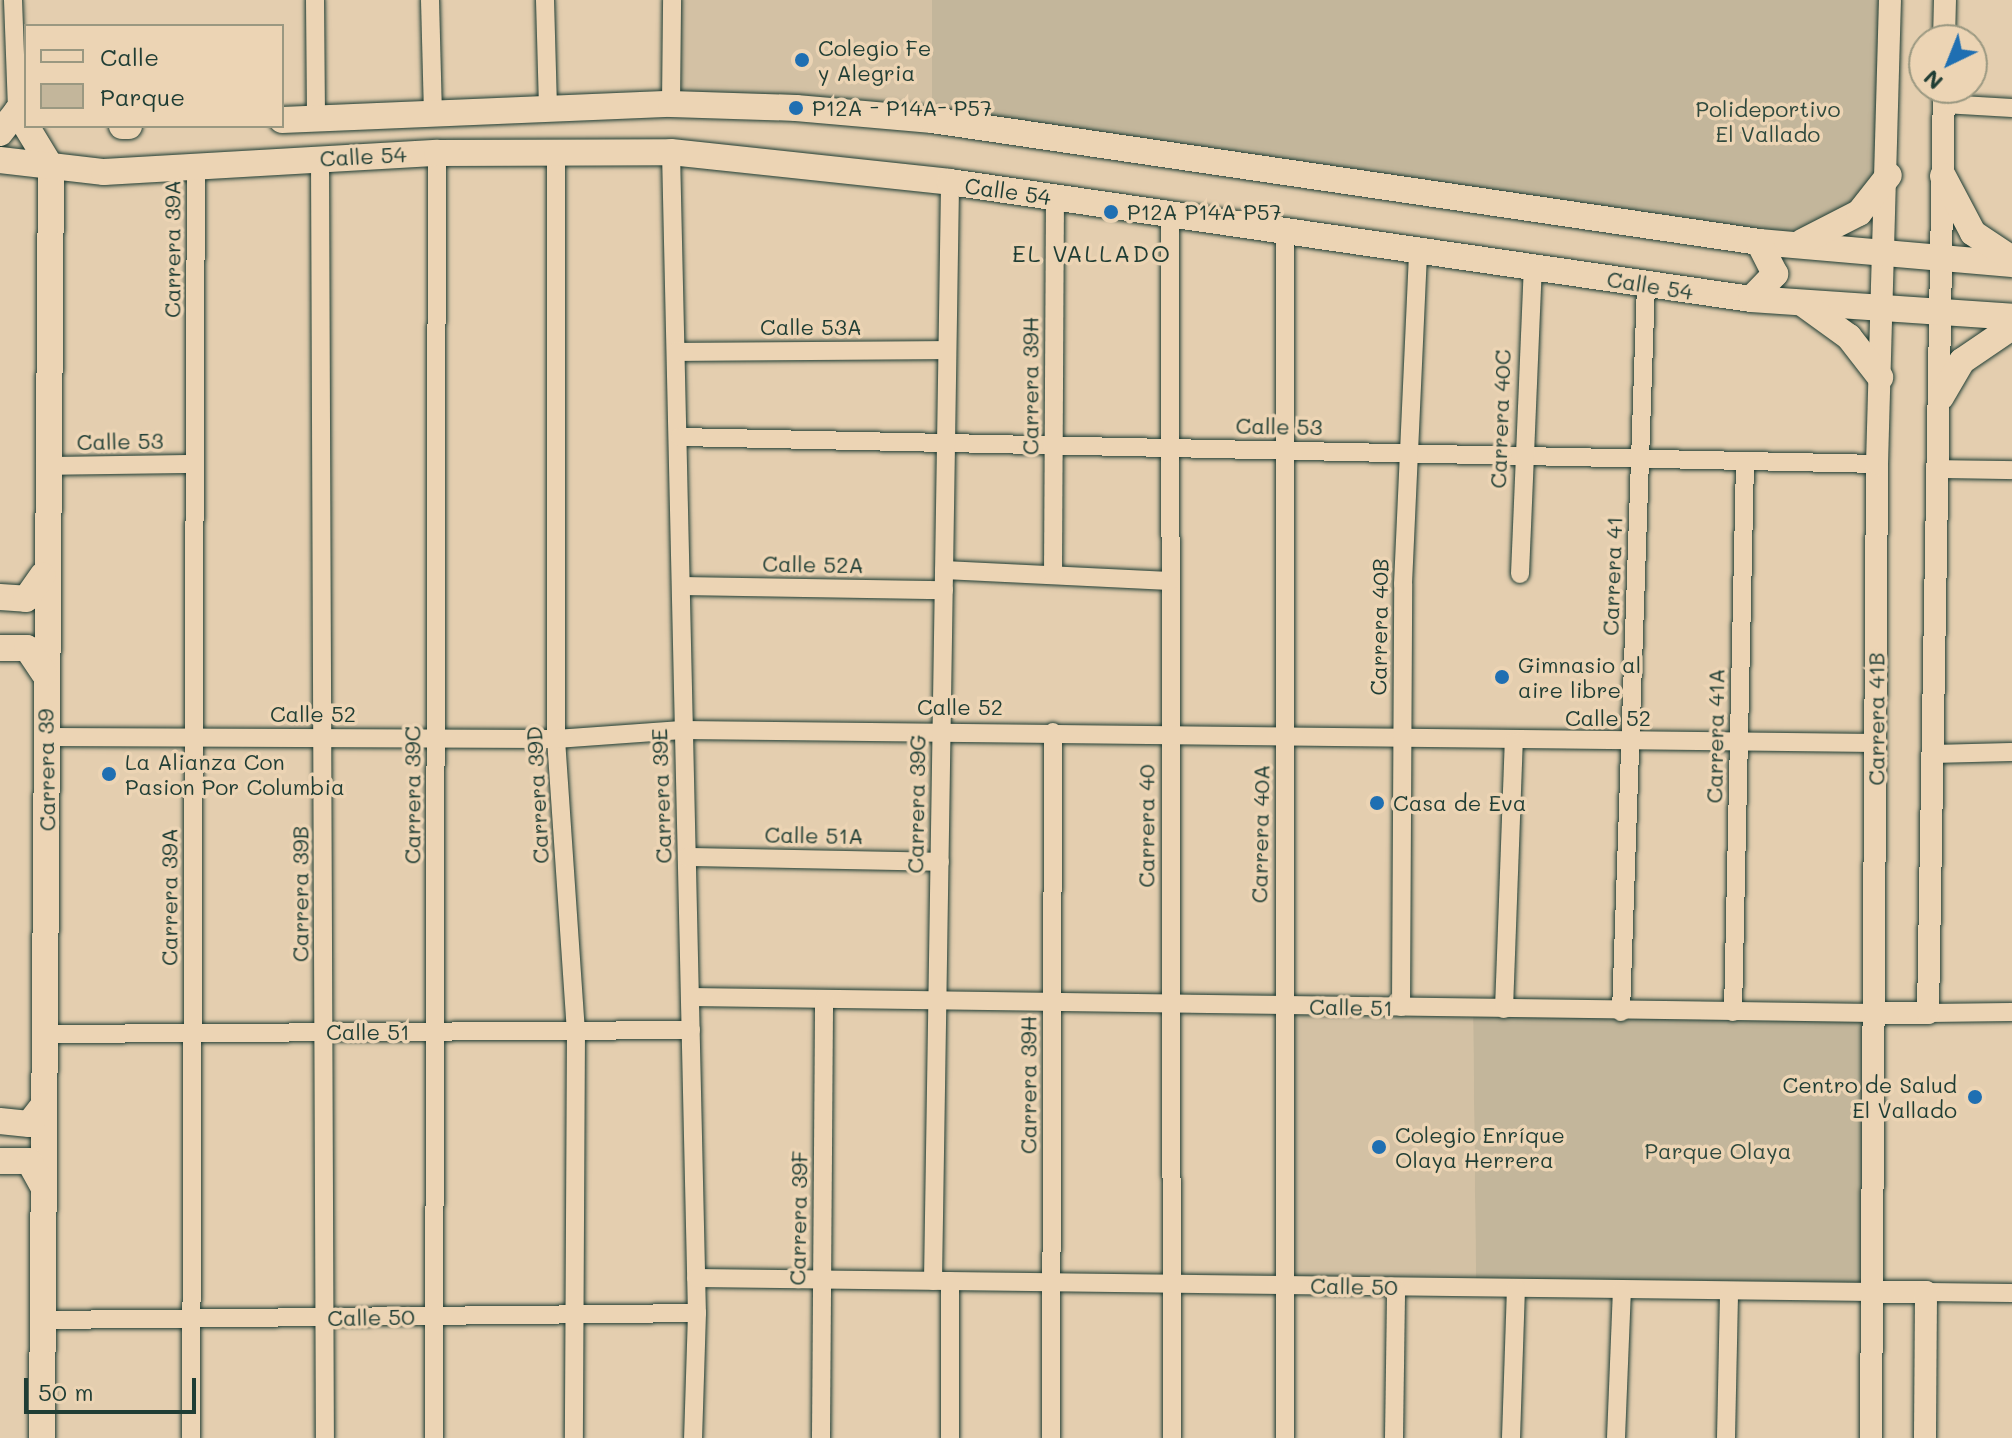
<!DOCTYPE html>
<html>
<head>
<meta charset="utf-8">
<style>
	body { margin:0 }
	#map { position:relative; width:2012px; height:1438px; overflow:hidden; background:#e4ceaf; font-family:Mali,sans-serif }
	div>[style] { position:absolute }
	.built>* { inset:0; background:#d3c1a4 }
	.green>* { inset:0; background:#c3b69b }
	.roads { filter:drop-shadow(0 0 2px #1f3d34) drop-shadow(0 0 2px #1f3d34) }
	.minor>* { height:18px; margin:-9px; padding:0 9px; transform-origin:9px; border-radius:9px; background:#ecd4b4 }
	.tertiary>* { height:22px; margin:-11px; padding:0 11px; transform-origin:11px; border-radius:11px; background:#ecd4b4 }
	.secondary>* { height:26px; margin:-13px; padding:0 13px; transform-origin:13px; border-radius:13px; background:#ecd4b4 }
	.dots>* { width:22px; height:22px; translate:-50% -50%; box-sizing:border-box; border:4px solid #ecd4b4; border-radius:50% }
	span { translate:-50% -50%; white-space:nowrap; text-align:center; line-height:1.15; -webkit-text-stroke:7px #ecd4b4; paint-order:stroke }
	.poi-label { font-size:22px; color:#1f3d34 }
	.left { translate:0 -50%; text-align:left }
	.right { translate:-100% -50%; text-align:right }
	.park-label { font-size:22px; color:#2f493e }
	.street-label { font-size:22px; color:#1f3d34 }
	.neighbourhood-label { font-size:24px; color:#1f3d34; letter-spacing:2px }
	.legend { position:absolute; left:24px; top:24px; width:260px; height:104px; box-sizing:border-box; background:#ecd4b4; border:2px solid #9a9881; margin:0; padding:10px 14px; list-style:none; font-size:24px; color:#1f3d34 }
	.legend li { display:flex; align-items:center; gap:16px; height:40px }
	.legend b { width:40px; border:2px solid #9a9881 }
	.north { position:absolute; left:1908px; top:24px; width:80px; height:80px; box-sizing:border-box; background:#ecd4b4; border:2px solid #9a9881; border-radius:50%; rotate:223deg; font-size:22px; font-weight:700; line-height:32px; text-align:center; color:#1f3d34 }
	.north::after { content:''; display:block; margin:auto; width:28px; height:36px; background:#1f6fb2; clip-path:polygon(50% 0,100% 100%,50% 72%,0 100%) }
	.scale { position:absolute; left:24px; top:1378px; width:172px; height:36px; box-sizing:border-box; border:4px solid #1f3d34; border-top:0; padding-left:10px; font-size:24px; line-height:28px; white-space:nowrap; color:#1f3d34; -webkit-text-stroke:6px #ecd4b4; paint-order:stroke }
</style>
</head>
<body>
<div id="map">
	<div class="built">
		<div style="clip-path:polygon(672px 0,932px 0,932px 120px,671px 104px)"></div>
		<div style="clip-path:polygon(1281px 1006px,1473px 1009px,1476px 1287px,1287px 1285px)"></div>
	</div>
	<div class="green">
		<div style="clip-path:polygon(932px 0,1890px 0,1889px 175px,1816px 238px,932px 120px)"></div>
		<div style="clip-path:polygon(1473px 1009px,1874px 1013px,1873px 1292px,1476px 1287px)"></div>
	</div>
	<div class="roads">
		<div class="minor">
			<div style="left:13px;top:0;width:111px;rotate:87.9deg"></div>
			<div style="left:315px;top:0;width:119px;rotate:89.5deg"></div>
			<div style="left:430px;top:0;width:114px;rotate:88.5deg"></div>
			<div style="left:545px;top:0;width:110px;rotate:88.4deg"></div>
			<div style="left:671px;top:104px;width:104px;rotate:-89.4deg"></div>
			<div style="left:1944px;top:104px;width:68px;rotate:3.4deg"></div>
			<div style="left:556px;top:149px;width:590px;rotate:90deg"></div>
			<div style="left:556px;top:739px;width:292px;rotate:86.1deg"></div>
			<div style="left:576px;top:1030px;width:408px;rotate:90.3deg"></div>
			<div style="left:671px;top:152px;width:1161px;rotate:88.72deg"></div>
			<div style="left:697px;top:1313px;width:125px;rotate:91.8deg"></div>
			<div style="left:320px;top:159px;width:1279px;rotate:89.78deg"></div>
			<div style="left:1170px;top:214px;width:1224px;rotate:89.91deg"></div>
			<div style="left:676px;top:352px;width:271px;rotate:-0.4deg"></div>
			<div style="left:680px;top:437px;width:1197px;rotate:1.29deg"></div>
			<div style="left:45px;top:466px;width:150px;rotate:-0.8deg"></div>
			<div style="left:1938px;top:469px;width:74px;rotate:0.8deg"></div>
			<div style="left:944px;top:570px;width:226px;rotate:2.8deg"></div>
			<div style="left:1520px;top:574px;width:308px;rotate:-87.6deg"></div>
			<div style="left:1053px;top:575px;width:377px;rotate:-89.7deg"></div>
			<div style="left:681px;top:586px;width:263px;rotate:0.9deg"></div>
			<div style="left:45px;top:737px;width:511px;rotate:0.22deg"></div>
			<div style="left:556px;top:739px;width:126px;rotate:-4.1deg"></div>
			<div style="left:682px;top:730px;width:1194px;rotate:0.62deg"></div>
			<div style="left:1932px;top:754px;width:80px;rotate:-1.4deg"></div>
			<div style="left:687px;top:857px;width:253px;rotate:1.1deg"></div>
			<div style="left:690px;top:997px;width:1184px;rotate:0.77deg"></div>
			<div style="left:1401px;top:1007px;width:423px;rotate:-89.7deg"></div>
			<div style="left:1403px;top:584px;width:336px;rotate:-87.4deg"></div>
			<div style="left:1504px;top:1009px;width:267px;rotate:-87.9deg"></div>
			<div style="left:1621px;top:1012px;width:727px;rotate:-88.03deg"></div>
			<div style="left:1733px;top:1012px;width:551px;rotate:-88.75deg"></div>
			<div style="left:1928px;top:1013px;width:84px;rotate:-0.7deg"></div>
			<div style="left:45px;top:1034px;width:646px;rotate:-0.35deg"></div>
			<div style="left:696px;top:1278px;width:1177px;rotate:0.68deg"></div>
			<div style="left:933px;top:1281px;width:1099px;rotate:-89.11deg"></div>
			<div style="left:1926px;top:1292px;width:86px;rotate:0.7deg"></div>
			<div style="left:44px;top:1320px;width:653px;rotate:-0.61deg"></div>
			<div style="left:191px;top:1438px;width:1275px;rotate:-89.78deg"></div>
			<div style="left:434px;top:1438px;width:1285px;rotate:-89.87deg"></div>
			<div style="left:821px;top:1438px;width:439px;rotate:-89.6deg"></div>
			<div style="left:950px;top:1438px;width:157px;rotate:-90deg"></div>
			<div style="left:1051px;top:1438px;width:706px;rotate:-89.84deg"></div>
			<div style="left:1285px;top:1438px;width:1207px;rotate:-90deg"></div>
			<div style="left:1394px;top:1438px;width:151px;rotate:-89.2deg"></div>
			<div style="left:1511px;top:1438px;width:150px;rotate:-88.1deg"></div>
			<div style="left:1616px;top:1438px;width:149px;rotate:-87.7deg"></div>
			<div style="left:1726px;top:1438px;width:147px;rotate:-88.8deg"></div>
		</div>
		<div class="tertiary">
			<div style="left:1944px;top:40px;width:40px;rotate:-88.6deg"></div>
			<div style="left:1874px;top:1013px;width:54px"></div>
			<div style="left:1928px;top:1013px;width:925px;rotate:-89.01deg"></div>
			<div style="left:1873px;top:1292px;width:53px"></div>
			<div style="left:1926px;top:1292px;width:146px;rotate:90.4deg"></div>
			<div style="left:1871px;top:1438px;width:974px;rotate:-89.65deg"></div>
			<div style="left:1877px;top:464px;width:464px;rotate:-88.4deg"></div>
		</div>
		<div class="secondary">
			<div style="left:17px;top:111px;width:66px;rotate:58.7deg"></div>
			<div style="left:51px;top:167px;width:1271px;rotate:90.41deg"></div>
			<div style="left:282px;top:120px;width:389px;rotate:-2.4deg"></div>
			<div style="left:671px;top:104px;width:125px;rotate:1.8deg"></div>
			<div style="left:796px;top:108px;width:137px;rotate:5deg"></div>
			<div style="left:932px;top:120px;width:836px;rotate:8.39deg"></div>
			<div style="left:1759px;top:242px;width:254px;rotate:5deg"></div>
			<div style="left:122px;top:126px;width:7px"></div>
			<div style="left:0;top:133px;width:28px;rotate:-52deg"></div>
			<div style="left:0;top:160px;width:105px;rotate:6.6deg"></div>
			<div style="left:104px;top:172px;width:334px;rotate:-3.3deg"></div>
			<div style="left:437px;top:153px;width:234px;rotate:-0.2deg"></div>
			<div style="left:671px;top:152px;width:281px;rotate:6.1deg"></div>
			<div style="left:950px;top:182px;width:809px;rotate:8.31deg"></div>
			<div style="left:1751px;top:299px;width:262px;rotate:3.9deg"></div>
			<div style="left:1943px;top:176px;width:64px;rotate:62.2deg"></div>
			<div style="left:1973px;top:233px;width:47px;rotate:33.7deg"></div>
			<div style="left:1802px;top:242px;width:64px;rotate:-27deg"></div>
			<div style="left:1859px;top:213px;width:48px;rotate:-51.7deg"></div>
			<div style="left:1751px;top:299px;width:35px;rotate:-46deg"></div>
			<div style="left:1775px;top:274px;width:36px;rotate:-117deg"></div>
			<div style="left:1802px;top:303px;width:58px;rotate:35.9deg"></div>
			<div style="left:1849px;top:337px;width:51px;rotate:52.2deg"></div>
			<div style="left:1941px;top:397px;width:42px;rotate:-59.7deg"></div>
			<div style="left:1962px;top:361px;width:60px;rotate:-34.2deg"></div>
			<div style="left:0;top:597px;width:26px;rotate:4deg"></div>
			<div style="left:26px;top:599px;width:29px;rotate:-55deg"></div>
			<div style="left:0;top:648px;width:27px"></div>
			<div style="left:27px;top:648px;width:30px;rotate:56deg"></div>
			<div style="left:0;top:1121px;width:29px;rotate:6deg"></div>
			<div style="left:29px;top:1124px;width:23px;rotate:-52deg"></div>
			<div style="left:0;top:1161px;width:29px"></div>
			<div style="left:29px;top:1161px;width:29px;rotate:61deg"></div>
		</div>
	</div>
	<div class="dots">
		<div style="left:802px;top:60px;background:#1f6fb2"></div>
		<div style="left:796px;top:108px;background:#1f6fb2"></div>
		<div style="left:1111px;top:212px;background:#1f6fb2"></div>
		<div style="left:1502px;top:677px;background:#1f6fb2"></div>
		<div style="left:109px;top:774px;background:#1f6fb2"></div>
		<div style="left:1377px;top:803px;background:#1f6fb2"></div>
		<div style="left:1975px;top:1097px;background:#1f6fb2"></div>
		<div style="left:1379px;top:1147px;background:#1f6fb2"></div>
	</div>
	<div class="poi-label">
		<span class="left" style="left:818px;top:60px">Colegio Fe<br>y Alegria</span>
		<span class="left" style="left:812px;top:108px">P12A - P14A- P57</span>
		<span class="left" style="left:1127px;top:212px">P12A P14A P57</span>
		<span class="left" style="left:1518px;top:677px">Gimnasio al<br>aire libre</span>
		<span class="left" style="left:125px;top:774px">La Alianza Con<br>Pasion Por Columbia</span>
		<span class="left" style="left:1393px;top:803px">Casa de Eva</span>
		<span class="right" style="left:1957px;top:1097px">Centro de Salud<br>El Vallado</span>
		<span class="left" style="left:1395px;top:1147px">Colegio Enríque<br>Olaya Herrera</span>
	</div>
	<div class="park-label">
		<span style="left:1768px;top:121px">Polideportivo<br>El Vallado</span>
		<span style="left:1718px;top:1151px">Parque Olaya</span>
	</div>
	<div class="street-label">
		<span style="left:363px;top:156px;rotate:-3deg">Calle 54</span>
		<span style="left:1008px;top:191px;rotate:8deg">Calle 54</span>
		<span style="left:172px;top:249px;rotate:-90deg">Carrera 39A</span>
		<span style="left:1650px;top:285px;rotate:9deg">Calle 54</span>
		<span style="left:811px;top:327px">Calle 53A</span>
		<span style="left:1030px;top:386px;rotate:-90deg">Carrera 39H</span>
		<span style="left:1500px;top:419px;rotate:-88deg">Carrera 40C</span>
		<span style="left:1279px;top:426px;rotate:1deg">Calle 53</span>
		<span style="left:120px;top:441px;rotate:-1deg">Calle 53</span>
		<span style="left:813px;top:564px;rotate:1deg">Calle 52A</span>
		<span style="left:1612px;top:576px;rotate:-88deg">Carrera 41</span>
		<span style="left:1379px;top:627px;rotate:-89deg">Carrera 40B</span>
		<span style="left:960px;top:707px">Calle 52</span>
		<span style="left:313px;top:714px">Calle 52</span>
		<span style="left:1608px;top:718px">Calle 52</span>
		<span style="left:1876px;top:719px;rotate:-90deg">Carrera 41B</span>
		<span style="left:1715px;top:736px;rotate:-89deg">Carrera 41A</span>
		<span style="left:46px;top:770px;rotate:-91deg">Carrera 39</span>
		<span style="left:412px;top:795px;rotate:-90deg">Carrera 39C</span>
		<span style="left:537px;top:795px;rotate:-93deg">Carrera 39D</span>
		<span style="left:661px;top:796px;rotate:-92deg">Carrera 39E</span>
		<span style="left:916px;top:804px;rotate:-89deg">Carrera 39G</span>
		<span style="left:1146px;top:826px;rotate:-90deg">Carrera 40</span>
		<span style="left:1260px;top:834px;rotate:-89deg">Carrera 40A</span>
		<span style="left:814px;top:835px;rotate:1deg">Calle 51A</span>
		<span style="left:300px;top:894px;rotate:-90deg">Carrera 39B</span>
		<span style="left:169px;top:897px;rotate:-90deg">Carrera 39A</span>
		<span style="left:1351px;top:1007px;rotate:1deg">Calle 51</span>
		<span style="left:368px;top:1032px">Calle 51</span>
		<span style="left:1028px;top:1085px;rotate:-90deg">Carrera 39H</span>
		<span style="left:798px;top:1218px;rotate:-89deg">Carrera 39F</span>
		<span style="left:1354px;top:1286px;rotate:1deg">Calle 50</span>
		<span style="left:371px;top:1317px;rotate:-1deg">Calle 50</span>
	</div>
	<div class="neighbourhood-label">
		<span style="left:1092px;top:253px">EL VALLADO</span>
	</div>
	<ul class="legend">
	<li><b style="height:10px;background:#ecd4b4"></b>Calle</li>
	<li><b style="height:22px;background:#c3b69b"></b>Parque</li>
	</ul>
	<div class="north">N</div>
	<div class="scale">50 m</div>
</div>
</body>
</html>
